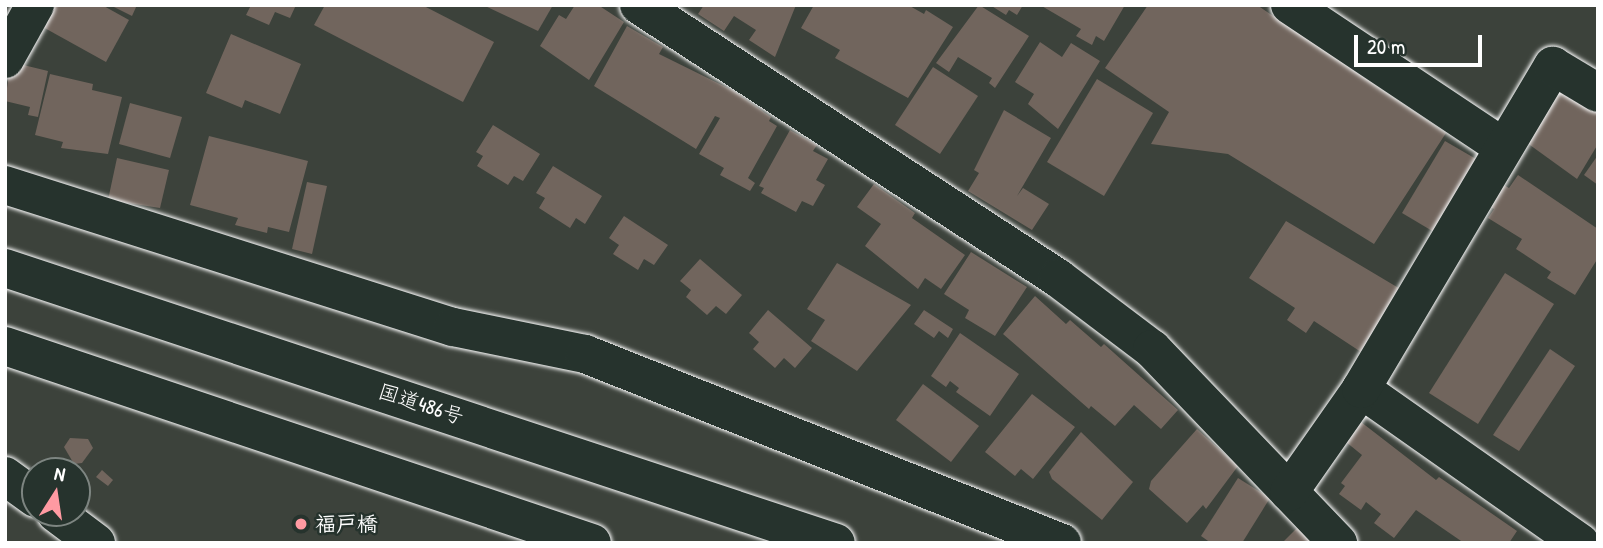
<!DOCTYPE html>
<html>
<head>
<meta charset="utf-8">
<style>
	body { margin:0 }
	#map { position:relative; width:1603px; height:548px; overflow:hidden; background:#3c423b; font-family:"Patrick Hand","Klee One",sans-serif }
	div>[style] { position:absolute }
	.building>* { inset:0; background:#71655d }
	.roads { filter:drop-shadow(0 0 2px #fff) drop-shadow(0 0 2px #fff) }
	.minor>* { height:38px; margin:-19px; padding:0 19px; transform-origin:19px; border-radius:19px; background:#26332d }
	.highway>* { height:38px; margin:-19px; padding:0 19px; transform-origin:19px; border-radius:19px; background:#26332d }
	.dots>* { width:19px; height:19px; translate:-50% -50%; box-sizing:border-box; border:4px solid #26332d; border-radius:50% }
	span { translate:-50% -50%; white-space:nowrap; text-align:center; line-height:1.15; -webkit-text-stroke:5px #26332d; paint-order:stroke }
	.street-label { font-size:21px; color:#fff }
	.poi-label { font-size:21px; color:#fff; font-weight:700 }
	.left { translate:0 -50%; text-align:left }
	.frame { position:absolute; inset:0; border:7px solid #fff; pointer-events:none }
	.north { position:absolute; left:21px; top:457px; width:70px; height:70px; box-sizing:border-box; background:#26332d; border:2px solid #7d8581; border-radius:50%; rotate:12deg; font-size:19px; font-weight:700; line-height:28px; text-align:center; color:#fff }
	.north::after { content:''; display:block; margin:auto; width:24px; height:32px; background:#ff9aa2; clip-path:polygon(50% 0,100% 100%,50% 72%,0 100%) }
	.scale { position:absolute; left:1354px; top:35px; width:128px; height:32px; box-sizing:border-box; border:4px solid #fff; border-top:0; padding-left:9px; font-size:21px; line-height:24px; white-space:nowrap; color:#fff; -webkit-text-stroke:5px #26332d; paint-order:stroke }
</style>
</head>
<body>
<div id="map">
	<div class="building">
		<div style="clip-path:polygon(40px 5px,102px 5px,129px 20px,106px 62px,32px 21px)"></div>
		<div style="clip-path:polygon(110px 5px,137px 5px,132px 16px)"></div>
		<div style="clip-path:polygon(251px 5px,296px 5px,290px 18px,275px 12px,269px 25px,246px 15px)"></div>
		<div style="clip-path:polygon(325px 5px,422px 5px,494px 42px,463px 102px,314px 25px)"></div>
		<div style="clip-path:polygon(483px 5px,553px 5px,538px 31px)"></div>
		<div style="clip-path:polygon(575px 5px,598px 5px,624px 22px,589px 80px,540px 46px,559px 15px,566px 19px)"></div>
		<div style="clip-path:polygon(704px 5px,796px 5px,775px 57px,749px 40px,756px 30px,734px 16px,724px 31px,698px 14px)"></div>
		<div style="clip-path:polygon(814px 5px,908px 5px,924px 14px,926px 10px,953px 27px,908px 98px,835px 58px,840px 50px,801px 28px)"></div>
		<div style="clip-path:polygon(979px 5px,1029px 36px,995px 88px,989px 83px,992px 78px,958px 57px,949px 72px,936px 63px)"></div>
		<div style="clip-path:polygon(990px 5px,1023px 5px,1017px 15px,1009px 10px,1006px 15px)"></div>
		<div style="clip-path:polygon(1040px 5px,1125px 5px,1104px 41px,1096px 36px,1092px 45px,1076px 36px,1081px 29px)"></div>
		<div style="clip-path:polygon(1148px 5px,1257px 5px,1446px 133px,1374px 244px,1228px 154px,1151px 144px,1169px 112px,1105px 68px)"></div>
		<div style="clip-path:polygon(627px 26px,663px 47px,659px 54px,734px 91px,771px 117px,769px 121px,777px 126px,748px 178px,755px 183px,750px 191px,720px 175px,724px 168px,699px 154px,720px 118px,715px 116px,696px 149px,594px 86px)"></div>
		<div style="clip-path:polygon(231px 34px,301px 64px,280px 114px,245px 100px,242px 108px,206px 93px)"></div>
		<div style="clip-path:polygon(1040px 42px,1062px 57px,1071px 43px,1100px 61px,1058px 129px,1028px 104px,1034px 94px,1015px 82px)"></div>
		<div style="clip-path:polygon(11px 62px,48px 71px,38px 117px,28px 115px,30px 107px,5px 101px)"></div>
		<div style="clip-path:polygon(933px 67px,978px 96px,940px 154px,895px 125px)"></div>
		<div style="clip-path:polygon(50px 74px,93px 84px,92px 90px,122px 97px,108px 154px,61px 148px,63px 142px,35px 135px)"></div>
		<div style="clip-path:polygon(1097px 79px,1153px 113px,1104px 196px,1047px 162px)"></div>
		<div style="clip-path:polygon(1555px 87px,1598px 113px,1598px 144px,1577px 179px,1523px 140px)"></div>
		<div style="clip-path:polygon(130px 103px,182px 117px,170px 158px,119px 144px)"></div>
		<div style="clip-path:polygon(1004px 110px,1051px 138px,1017px 196px,1023px 188px,1049px 204px,1032px 230px,968px 191px,979px 173px,974px 170px)"></div>
		<div style="clip-path:polygon(493px 125px,540px 154px,523px 181px,514px 176px,508px 185px,477px 166px,483px 156px,476px 152px)"></div>
		<div style="clip-path:polygon(790px 130px,817px 145px,813px 151px,828px 159px,816px 180px,825px 185px,813px 206px,802px 201px,796px 212px,761px 193px,764px 188px,759px 186px)"></div>
		<div style="clip-path:polygon(209px 136px,308px 161px,289px 232px,268px 227px,267px 233px,235px 225px,238px 218px,190px 205px)"></div>
		<div style="clip-path:polygon(1445px 141px,1476px 159px,1434px 232px,1402px 213px)"></div>
		<div style="clip-path:polygon(1598px 155px,1598px 185px,1584px 175px)"></div>
		<div style="clip-path:polygon(117px 158px,169px 170px,160px 208px,108px 200px)"></div>
		<div style="clip-path:polygon(553px 166px,602px 196px,585px 224px,576px 218px,570px 228px,539px 208px,545px 198px,536px 193px)"></div>
		<div style="clip-path:polygon(1518px 175px,1598px 229px,1598px 258px,1575px 295px,1547px 278px,1551px 272px,1516px 249px,1522px 239px,1488px 218px,1494px 209px,1486px 204px,1500px 183px,1509px 188px)"></div>
		<div style="clip-path:polygon(307px 182px,327px 186px,312px 254px,292px 249px)"></div>
		<div style="clip-path:polygon(874px 184px,915px 213px,912px 218px,965px 255px,941px 289px,925px 278px,918px 289px,865px 246px,881px 224px,857px 207px)"></div>
		<div style="clip-path:polygon(624px 216px,668px 245px,654px 265px,644px 259px,638px 270px,613px 254px,619px 245px,609px 238px)"></div>
		<div style="clip-path:polygon(1286px 221px,1402px 290px,1361px 352px,1314px 321px,1306px 333px,1287px 320px,1295px 308px,1249px 278px)"></div>
		<div style="clip-path:polygon(971px 252px,1027px 287px,995px 336px,965px 318px,969px 310px,944px 294px)"></div>
		<div style="clip-path:polygon(700px 259px,742px 295px,726px 314px,716px 306px,707px 315px,686px 297px,691px 290px,680px 281px)"></div>
		<div style="clip-path:polygon(837px 263px,911px 305px,857px 371px,811px 341px,825px 320px,807px 309px)"></div>
		<div style="clip-path:polygon(1505px 273px,1554px 304px,1478px 424px,1429px 393px)"></div>
		<div style="clip-path:polygon(1035px 296px,1066px 324px,1070px 320px,1101px 347px,1104px 344px,1178px 410px,1161px 429px,1134px 405px,1115px 426px,1091px 406px,1089px 409px,1003px 334px)"></div>
		<div style="clip-path:polygon(768px 310px,812px 348px,795px 368px,784px 358px,775px 368px,753px 349px,759px 342px,749px 333px)"></div>
		<div style="clip-path:polygon(924px 310px,953px 329px,948px 338px,939px 331px,934px 338px,914px 324px)"></div>
		<div style="clip-path:polygon(960px 333px,1019px 374px,990px 416px,956px 392px,959px 388px,950px 381px,946px 387px,931px 376px)"></div>
		<div style="clip-path:polygon(1550px 349px,1575px 366px,1519px 451px,1493px 435px)"></div>
		<div style="clip-path:polygon(923px 384px,979px 426px,951px 462px,896px 420px)"></div>
		<div style="clip-path:polygon(1032px 394px,1075px 427px,1033px 479px,1021px 469px,1015px 476px,985px 452px)"></div>
		<div style="clip-path:polygon(1361px 422px,1436px 480px,1439px 477px,1517px 531px,1509px 543px,1464px 543px,1416px 510px,1394px 538px,1374px 523px,1381px 514px,1366px 502px,1361px 510px,1339px 494px,1345px 486px,1341px 483px,1362px 455px,1346px 442px)"></div>
		<div style="clip-path:polygon(1197px 429px,1238px 466px,1206px 509px,1203px 505px,1187px 523px,1149px 489px,1151px 481px)"></div>
		<div style="clip-path:polygon(1081px 432px,1133px 482px,1102px 520px,1052px 479px,1049px 472px)"></div>
		<div style="clip-path:polygon(70px 438px,88px 439px,93px 448px,82px 463px,74px 464px,64px 447px)"></div>
		<div style="clip-path:polygon(102px 470px,113px 480px,108px 486px,96px 477px)"></div>
		<div style="clip-path:polygon(1238px 478px,1270px 498px,1242px 543px,1211px 543px,1201px 536px)"></div>
		<div style="clip-path:polygon(1299px 526px,1315px 543px,1282px 543px)"></div>
	</div>
	<div class="roads">
		<div class="minor">
			<div style="left:639px;top:5px;width:500px;rotate:33.09deg"></div>
			<div style="left:1058px;top:278px;width:118px;rotate:37.1deg"></div>
			<div style="left:1152px;top:349px;width:269px;rotate:46.2deg"></div>
			<div style="left:1290px;top:5px;width:256px;rotate:33.7deg"></div>
			<div style="left:5px;top:59px;width:62px;rotate:-60.9deg"></div>
			<div style="left:5px;top:185px;width:470px;rotate:17.6deg"></div>
			<div style="left:453px;top:327px;width:135px;rotate:11.6deg"></div>
			<div style="left:585px;top:354px;width:513px;rotate:21.61deg"></div>
			<div style="left:1361px;top:389px;width:268px;rotate:35.1deg"></div>
			<div style="left:5px;top:476px;width:37px;rotate:36deg"></div>
			<div style="left:1289px;top:492px;width:126px;rotate:-55deg"></div>
			<div style="left:1361px;top:389px;width:376px;rotate:-59.3deg"></div>
			<div style="left:1553px;top:66px;width:52px;rotate:31deg"></div>
			<div style="left:56px;top:513px;width:50px;rotate:36.9deg"></div>
		</div>
		<div class="highway">
			<div style="left:5px;top:268px;width:875px;rotate:18.31deg"></div>
			<div style="left:5px;top:346px;width:619px;rotate:18.55deg"></div>
		</div>
	</div>
	<div class="dots">
		<div style="left:301px;top:524px;background:#ff9aa2"></div>
	</div>
	<div class="street-label">
		<span style="left:421px;top:404px;rotate:18deg">国道486号</span>
	</div>
	<div class="poi-label">
		<span class="left" style="left:315px;top:524px">福戸橋</span>
	</div>
	<div class="frame"></div>
	<div class="north">N</div>
	<div class="scale">20 m</div>
</div>
</body>
</html>
